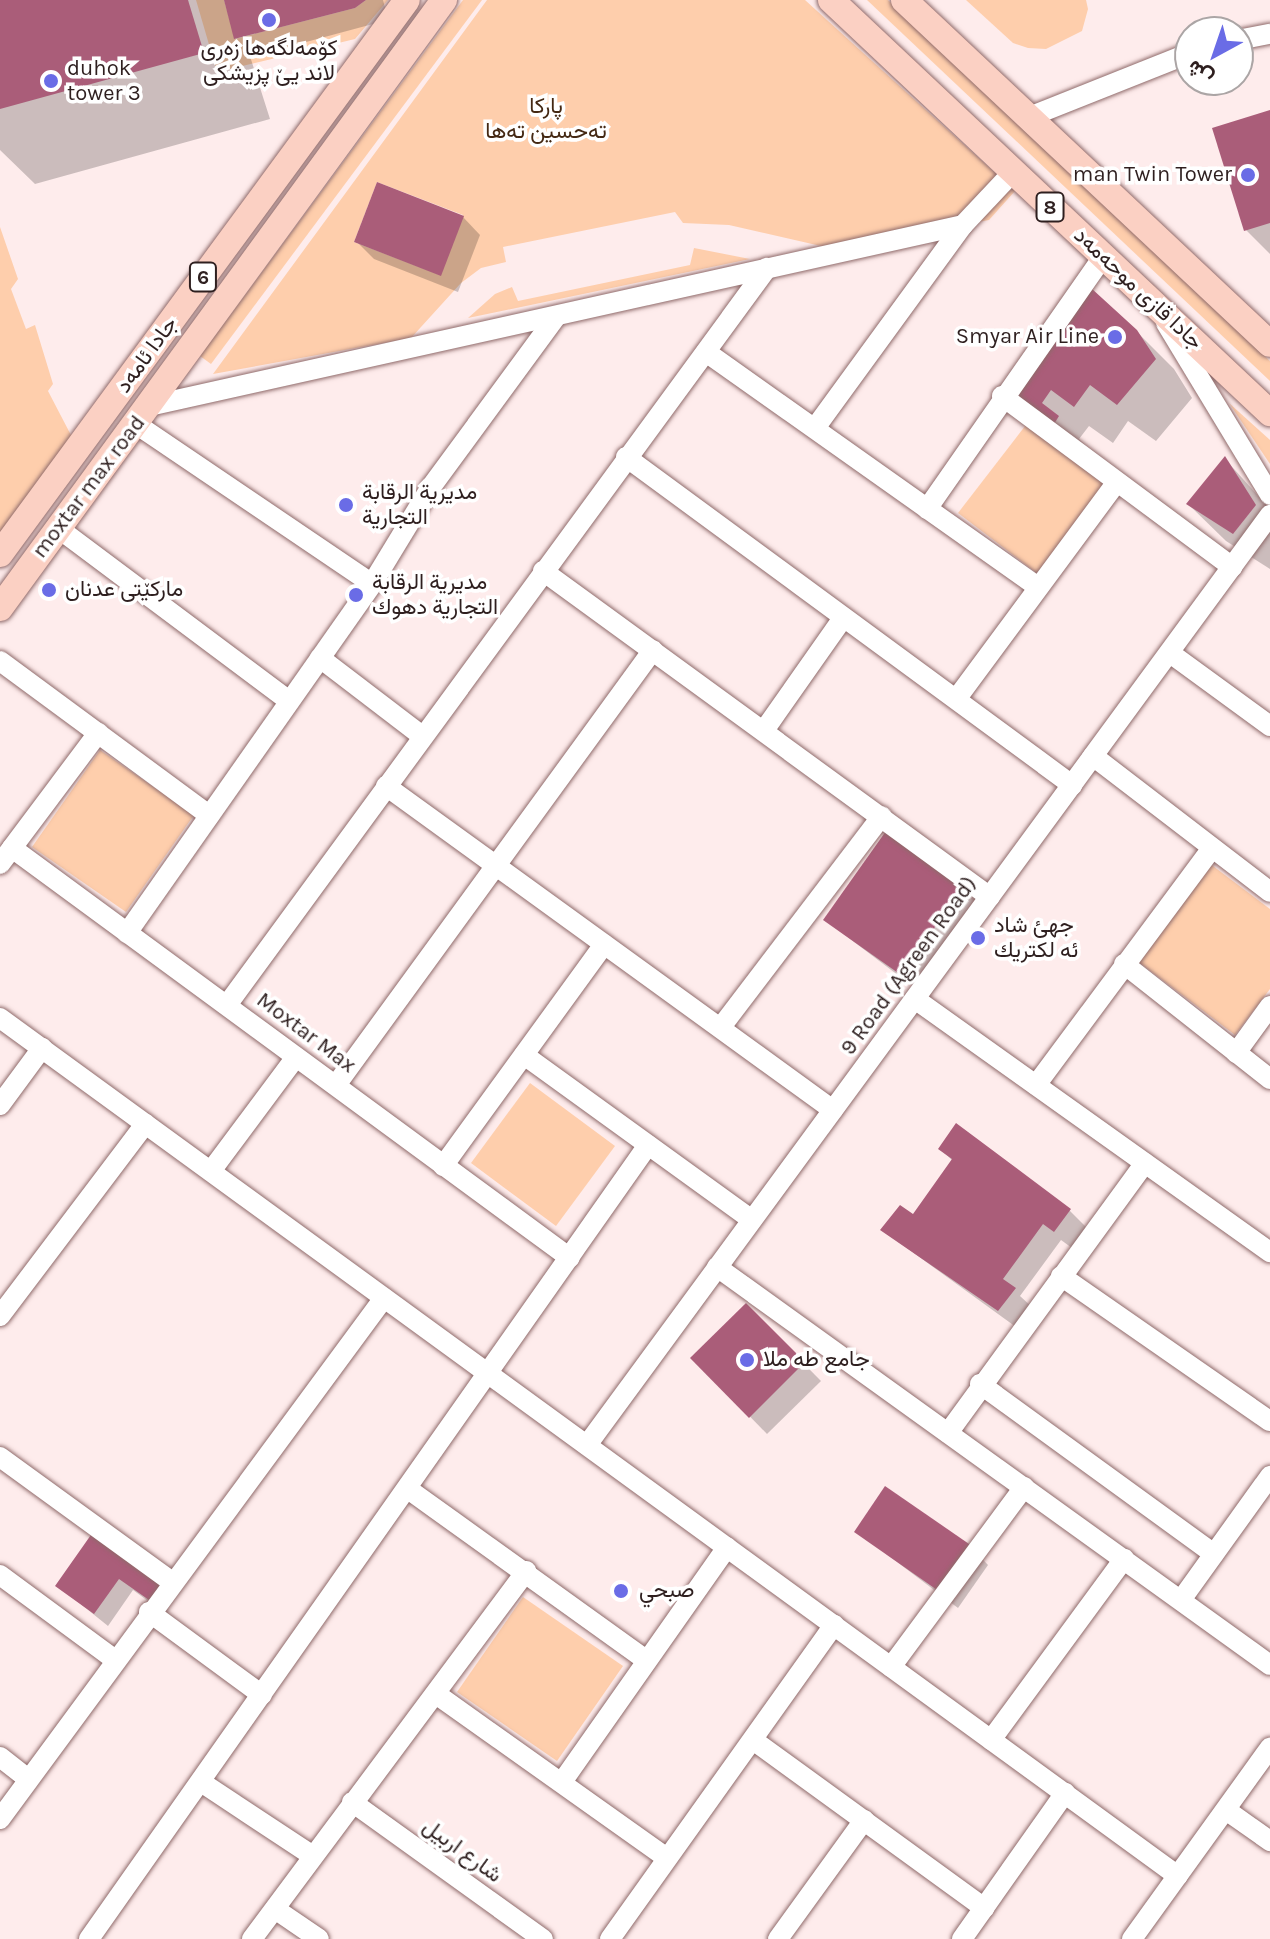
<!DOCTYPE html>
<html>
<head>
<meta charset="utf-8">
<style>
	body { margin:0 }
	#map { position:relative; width:1270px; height:1939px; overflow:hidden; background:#feecec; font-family:Karla,Vazirmatn,sans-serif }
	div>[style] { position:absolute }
	.green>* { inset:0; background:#feceac }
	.shadow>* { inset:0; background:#0003 }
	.building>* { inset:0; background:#aa5d79 }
	.roads { filter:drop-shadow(0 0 2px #8f6a6a) drop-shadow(0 0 2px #8f6a6a) }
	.minor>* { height:20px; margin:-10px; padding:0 10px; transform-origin:10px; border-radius:10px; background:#fff }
	.major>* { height:26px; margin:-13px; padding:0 13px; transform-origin:13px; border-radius:13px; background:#fbd0c3 }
	.dots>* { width:22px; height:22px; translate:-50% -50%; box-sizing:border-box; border:4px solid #fff; border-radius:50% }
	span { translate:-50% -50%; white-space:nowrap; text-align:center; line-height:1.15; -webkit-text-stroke:7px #fff; paint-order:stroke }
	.shield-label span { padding:2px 6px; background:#fff; border:2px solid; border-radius:6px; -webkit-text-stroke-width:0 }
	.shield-label { font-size:20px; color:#2e1f1f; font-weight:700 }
	.poi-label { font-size:22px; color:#2e1f1f }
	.left { translate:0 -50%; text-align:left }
	.right { translate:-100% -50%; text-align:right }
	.park-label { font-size:22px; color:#442813 }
	.street-label { font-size:22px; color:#2e1f1f }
	.north { position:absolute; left:1174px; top:16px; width:80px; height:80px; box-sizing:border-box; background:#fff; border:2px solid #aba5a5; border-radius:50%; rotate:220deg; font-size:22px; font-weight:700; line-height:32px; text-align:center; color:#2e1f1f }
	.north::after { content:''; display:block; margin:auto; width:28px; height:36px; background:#6a6ce6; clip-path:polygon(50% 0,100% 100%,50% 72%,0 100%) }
</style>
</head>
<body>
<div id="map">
	<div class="green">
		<div style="clip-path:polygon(196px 0,224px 0,235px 39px,355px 8px,366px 0,388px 0,355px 39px,217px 72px)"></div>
		<div style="clip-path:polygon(463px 0,482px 0,211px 364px,200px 356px)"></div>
		<div style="clip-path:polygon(evenodd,487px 0,805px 0,1015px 191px,989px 220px,834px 249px,729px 225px,683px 223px,675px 212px,503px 247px,506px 262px,481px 268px,461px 283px,411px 338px,213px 374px,487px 0,377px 182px,463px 215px,440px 275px,354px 242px,377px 182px)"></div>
		<div style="clip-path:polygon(867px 0,888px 0,1015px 118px,1270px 361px,1270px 381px)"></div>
		<div style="clip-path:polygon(966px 0,1086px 0,1088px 9px,1082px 31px,1046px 49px,1028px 48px,1013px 43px)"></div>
		<div style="clip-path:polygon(0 227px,18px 279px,11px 289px,26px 329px,35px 325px,53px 384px,48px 391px,73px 439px,0 539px)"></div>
		<div style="clip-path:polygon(694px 248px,750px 259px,468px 318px,495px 294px,512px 287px,518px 301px,690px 265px)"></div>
		<div style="clip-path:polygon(1229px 403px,1270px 440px,1270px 464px)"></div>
		<div style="clip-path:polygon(1029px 421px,1120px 491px,1050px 583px,958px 513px)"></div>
		<div style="clip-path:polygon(100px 750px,194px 815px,126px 912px,32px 847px)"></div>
		<div style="clip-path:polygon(1209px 863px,1270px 909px,1270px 989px,1235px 1035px,1136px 960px)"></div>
		<div style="clip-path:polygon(530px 1083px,615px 1146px,556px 1226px,471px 1163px)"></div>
		<div style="clip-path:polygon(523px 1597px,623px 1666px,557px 1761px,457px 1692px)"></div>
	</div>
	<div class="shadow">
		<div style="clip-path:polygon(0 0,383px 0,387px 15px,373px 24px,254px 56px,248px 50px,270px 119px,35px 184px,0 150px)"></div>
		<div style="clip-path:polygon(1270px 112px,1270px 254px,1246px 230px)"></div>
		<div style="clip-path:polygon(463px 217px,480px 235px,458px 292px,374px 259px,356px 241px)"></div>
		<div style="clip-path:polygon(1136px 331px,1174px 369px,1192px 398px,1156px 441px,1128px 421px,1113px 443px,1089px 426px,1079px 439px,1095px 455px,1009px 390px)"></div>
		<div style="clip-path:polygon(1225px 459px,1270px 509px,1270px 569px,1226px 541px,1188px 504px)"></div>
		<div style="clip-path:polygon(963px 888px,980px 905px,919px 991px,825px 920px)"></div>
		<div style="clip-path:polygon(940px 1149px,1069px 1210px,1087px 1228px,1072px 1248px,1061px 1240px,1020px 1296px,1032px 1307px,1016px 1327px,882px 1230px,913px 1217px,953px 1161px)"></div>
		<div style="clip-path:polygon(746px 1305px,821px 1381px,767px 1434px,693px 1358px)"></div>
		<div style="clip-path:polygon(856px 1531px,971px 1547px,988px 1565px,958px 1608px)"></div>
		<div style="clip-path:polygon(94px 1535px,163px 1612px,133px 1590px,108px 1626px,57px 1585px)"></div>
	</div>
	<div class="building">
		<div style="clip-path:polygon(0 0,188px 0,204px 53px,0 109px)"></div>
		<div style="clip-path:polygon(224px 0,366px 0,355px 8px,234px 39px)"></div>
		<div style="clip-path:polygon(1270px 110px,1270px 223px,1244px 231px,1212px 128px)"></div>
		<div style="clip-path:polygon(377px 182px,464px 216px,441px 276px,354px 242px)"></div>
		<div style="clip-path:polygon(1091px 288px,1137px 330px,1156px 359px,1117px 405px,1090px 385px,1074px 407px,1051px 390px,1042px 403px,1059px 416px,1054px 424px,1007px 390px)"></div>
		<div style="clip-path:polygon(1225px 456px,1256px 505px,1233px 534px,1186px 504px)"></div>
		<div style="clip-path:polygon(886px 831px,964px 886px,901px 975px,823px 920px)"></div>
		<div style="clip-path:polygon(956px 1123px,1071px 1209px,1054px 1232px,1043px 1224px,1003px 1279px,1016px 1288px,998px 1311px,880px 1230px,900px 1205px,913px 1214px,952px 1159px,938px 1149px)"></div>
		<div style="clip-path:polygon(746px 1303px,805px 1362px,749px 1418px,690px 1358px)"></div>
		<div style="clip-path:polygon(885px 1486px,972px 1546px,940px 1592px,854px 1532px)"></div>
		<div style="clip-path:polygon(93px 1532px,163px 1582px,149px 1600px,119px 1579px,94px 1614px,55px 1586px)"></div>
	</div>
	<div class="roads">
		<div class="minor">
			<div style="left:1238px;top:40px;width:33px;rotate:-11deg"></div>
			<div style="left:1029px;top:117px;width:173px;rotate:-21.7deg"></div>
			<div style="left:1166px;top:323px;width:201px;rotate:58.8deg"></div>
			<div style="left:706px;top:352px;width:405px;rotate:35.3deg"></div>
			<div style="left:1002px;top:396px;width:287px;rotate:36.6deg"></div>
			<div style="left:149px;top:406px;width:834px;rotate:-12.54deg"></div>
			<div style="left:136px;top:424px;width:285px;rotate:34.1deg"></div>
			<div style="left:815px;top:428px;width:251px;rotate:-53.9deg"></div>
			<div style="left:963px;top:225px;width:73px;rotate:-46.7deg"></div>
			<div style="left:626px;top:457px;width:554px;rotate:36.33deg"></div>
			<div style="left:927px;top:509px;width:307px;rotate:-55.1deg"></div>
			<div style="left:58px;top:528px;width:287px;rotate:36.8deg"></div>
			<div style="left:543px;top:571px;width:553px;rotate:36.1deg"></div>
			<div style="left:1170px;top:653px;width:124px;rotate:36.1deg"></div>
			<div style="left:320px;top:658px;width:128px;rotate:37.4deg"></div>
			<div style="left:0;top:661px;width:260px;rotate:36.4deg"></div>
			<div style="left:957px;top:698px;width:267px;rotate:-53.5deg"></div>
			<div style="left:765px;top:729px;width:136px;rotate:-54.9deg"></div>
			<div style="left:1093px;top:756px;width:223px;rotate:37.5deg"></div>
			<div style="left:386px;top:786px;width:552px;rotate:35.94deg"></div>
			<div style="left:12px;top:848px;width:692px;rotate:36.31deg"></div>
			<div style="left:0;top:864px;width:164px;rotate:-53.2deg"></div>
			<div style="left:127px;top:933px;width:426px;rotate:-54.9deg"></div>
			<div style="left:372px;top:584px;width:114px;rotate:-58.7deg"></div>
			<div style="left:431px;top:487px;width:211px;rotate:-53.7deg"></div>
			<div style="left:1124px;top:964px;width:186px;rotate:38.2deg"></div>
			<div style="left:915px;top:999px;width:436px;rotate:35.5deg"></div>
			<div style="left:227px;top:1005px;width:914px;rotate:-53.77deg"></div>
			<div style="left:0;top:1018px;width:1457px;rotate:36.07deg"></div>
			<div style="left:721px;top:1027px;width:265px;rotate:-52.7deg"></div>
			<div style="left:1236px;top:1053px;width:58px;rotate:-54.1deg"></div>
			<div style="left:524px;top:1055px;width:281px;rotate:35.9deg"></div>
			<div style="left:336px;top:1085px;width:538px;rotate:-53.92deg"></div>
			<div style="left:1036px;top:1085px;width:295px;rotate:-53.4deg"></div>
			<div style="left:0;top:1105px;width:71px;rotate:-53.6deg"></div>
			<div style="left:443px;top:1166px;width:274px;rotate:-54deg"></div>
			<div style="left:211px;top:1171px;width:142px;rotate:-53.3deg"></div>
			<div style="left:717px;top:1267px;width:681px;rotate:35.74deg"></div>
			<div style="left:1061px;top:1276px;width:254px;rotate:34.8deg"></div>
			<div style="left:0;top:1316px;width:241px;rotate:-52.9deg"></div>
			<div style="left:980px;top:1384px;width:289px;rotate:36deg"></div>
			<div style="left:948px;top:1433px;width:334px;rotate:-53.9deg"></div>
			<div style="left:587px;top:1445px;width:1154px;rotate:-53.71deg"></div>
			<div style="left:0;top:1457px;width:213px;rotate:36deg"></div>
			<div style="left:408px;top:1489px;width:292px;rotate:35.7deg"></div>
			<div style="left:0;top:1575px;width:142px;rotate:36.4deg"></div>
			<div style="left:1181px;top:1600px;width:153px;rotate:-54.3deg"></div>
			<div style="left:149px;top:1612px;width:140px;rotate:36.3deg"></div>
			<div style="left:891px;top:1667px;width:224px;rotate:-53.5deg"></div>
			<div style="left:436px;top:1694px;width:283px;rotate:35.4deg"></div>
			<div style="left:753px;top:1740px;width:286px;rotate:36deg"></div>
			<div style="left:991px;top:1740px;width:225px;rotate:-53.7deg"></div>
			<div style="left:0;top:1757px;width:36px;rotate:38deg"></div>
			<div style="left:201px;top:1782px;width:134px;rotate:33.5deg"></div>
			<div style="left:562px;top:1782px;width:287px;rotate:-54.9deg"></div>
			<div style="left:352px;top:1802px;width:235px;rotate:35.7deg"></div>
			<div style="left:1226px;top:1810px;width:54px;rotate:35.2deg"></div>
			<div style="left:0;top:1819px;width:647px;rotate:-53.61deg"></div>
			<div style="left:275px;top:1909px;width:53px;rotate:34.3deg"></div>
			<div style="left:89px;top:1939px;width:971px;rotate:-54.85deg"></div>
			<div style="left:252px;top:1939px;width:459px;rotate:-53.3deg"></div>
			<div style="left:610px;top:1939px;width:386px;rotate:-54.5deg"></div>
			<div style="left:778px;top:1939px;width:147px;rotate:-54.1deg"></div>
			<div style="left:962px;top:1939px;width:179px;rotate:-54.8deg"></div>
			<div style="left:1132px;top:1939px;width:236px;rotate:-54.2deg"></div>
		</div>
		<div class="major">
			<div style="left:831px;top:0;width:603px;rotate:43.25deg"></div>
			<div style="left:904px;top:0;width:502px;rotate:43.23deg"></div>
			<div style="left:0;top:554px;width:687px;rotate:-53.7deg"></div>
			<div style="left:0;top:608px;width:753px;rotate:-53.86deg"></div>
		</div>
	</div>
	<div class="dots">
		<div style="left:269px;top:20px;background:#6a6ce6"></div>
		<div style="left:51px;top:81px;background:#6a6ce6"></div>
		<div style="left:1248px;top:175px;background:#6a6ce6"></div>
		<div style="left:1115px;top:337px;background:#6a6ce6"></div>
		<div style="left:346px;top:505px;background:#6a6ce6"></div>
		<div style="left:49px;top:590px;background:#6a6ce6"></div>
		<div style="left:356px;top:595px;background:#6a6ce6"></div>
		<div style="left:978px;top:938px;background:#6a6ce6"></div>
		<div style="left:747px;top:1360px;background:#6a6ce6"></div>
		<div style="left:621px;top:1591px;background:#6a6ce6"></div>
	</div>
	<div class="shield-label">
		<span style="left:1050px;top:207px">8</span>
		<span style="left:203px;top:277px">6</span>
	</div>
	<div class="poi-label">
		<span style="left:269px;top:61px">کۆمه‌لگه‌ها زه‌ری<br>لاند یێ پزیشکی</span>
		<span class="left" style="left:67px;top:81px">duhok<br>tower 3</span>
		<span class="right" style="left:1232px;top:175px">man Twin Tower</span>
		<span class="right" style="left:1099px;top:337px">Smyar Air Line</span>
		<span class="left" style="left:362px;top:505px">مديرية الرقابة<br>التجارية</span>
		<span class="left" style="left:372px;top:595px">مديرية الرقابة<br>التجارية دهوك</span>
		<span class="left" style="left:65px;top:590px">مارکێتی عدنان</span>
		<span class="left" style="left:994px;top:938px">جهئ شاد<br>ئه لكتريك</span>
		<span class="left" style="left:763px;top:1360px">جامع طه ملا</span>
		<span class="left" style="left:639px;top:1591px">صبحي</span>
	</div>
	<div class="park-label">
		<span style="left:546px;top:119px">پارکا<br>تەحسین تەها</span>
	</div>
	<div class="street-label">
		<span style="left:1138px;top:289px;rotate:43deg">جادا قازی موحەمەد</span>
		<span style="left:147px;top:355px;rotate:-54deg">جادا ئامەد</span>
		<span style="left:89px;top:487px;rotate:-53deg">moxtar max road</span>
		<span style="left:909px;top:966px;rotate:-54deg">9 Road (Agreen Road)</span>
		<span style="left:306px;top:1033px;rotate:37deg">Moxtar Max</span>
		<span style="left:462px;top:1851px;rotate:36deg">شارع اربيل</span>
	</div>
	<div class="north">ش</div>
</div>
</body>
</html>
